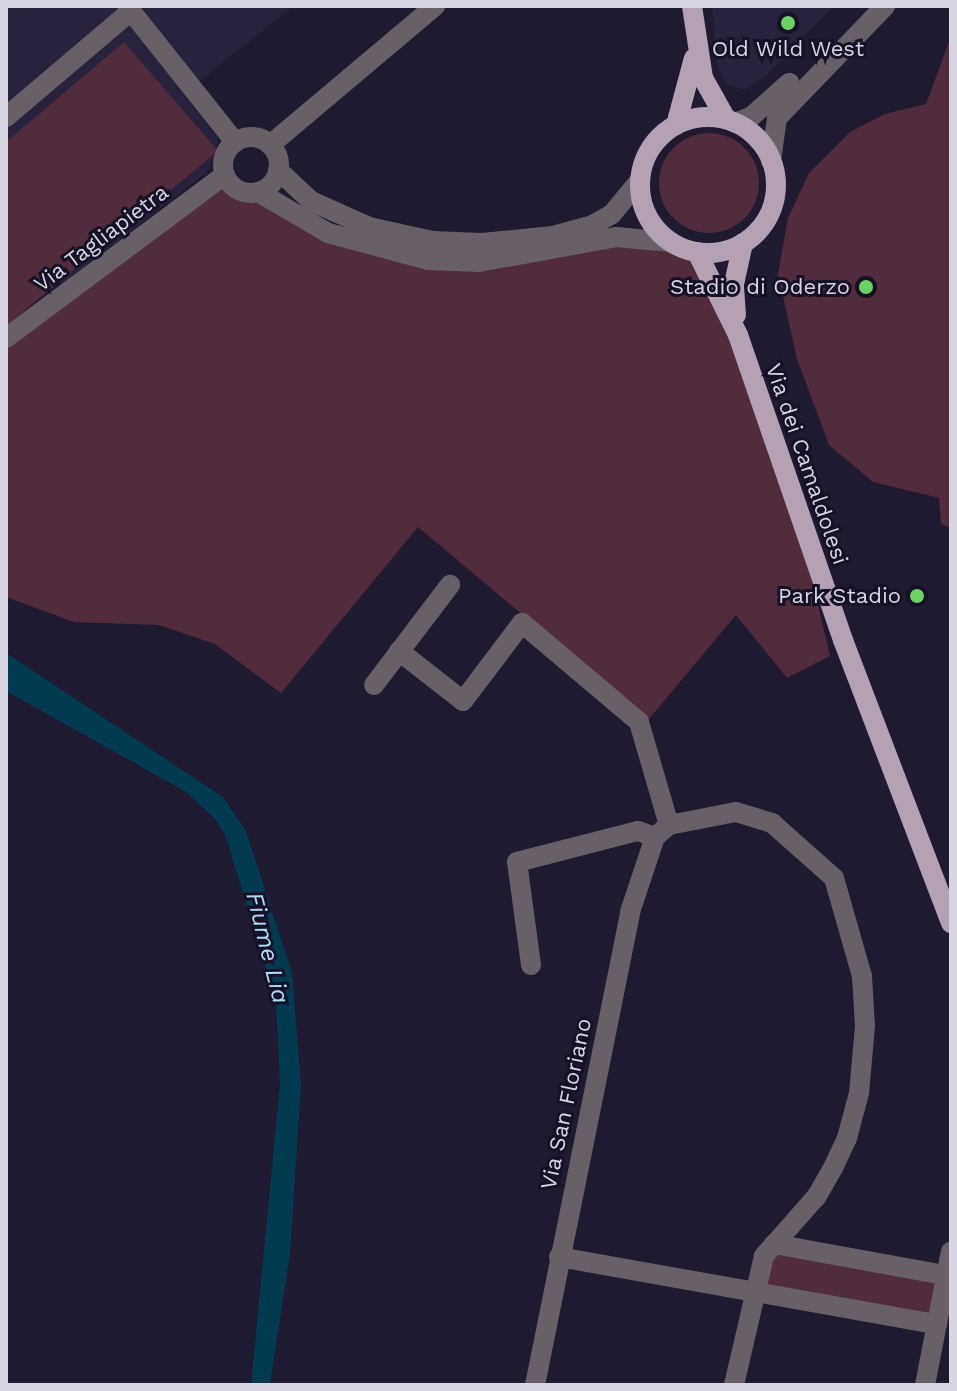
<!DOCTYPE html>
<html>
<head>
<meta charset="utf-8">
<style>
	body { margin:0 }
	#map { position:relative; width:957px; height:1391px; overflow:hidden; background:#1f1a30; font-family:"Work Sans",sans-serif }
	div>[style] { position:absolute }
	.built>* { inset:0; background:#29223d }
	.green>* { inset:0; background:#522b3c }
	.round { border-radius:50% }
	.water>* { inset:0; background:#003a52 }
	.minor>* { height:20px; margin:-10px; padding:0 10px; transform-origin:10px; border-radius:10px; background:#695f69 }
	.minor>.ring { margin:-10px; padding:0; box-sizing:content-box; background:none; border:20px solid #695f69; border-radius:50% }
	.major>* { height:20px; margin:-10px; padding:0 10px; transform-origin:10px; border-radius:10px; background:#b4a1b6 }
	.major>.ring { margin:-10px; padding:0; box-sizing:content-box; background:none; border:20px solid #b4a1b6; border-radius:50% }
	.dots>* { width:22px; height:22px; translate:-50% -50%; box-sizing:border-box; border:4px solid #161126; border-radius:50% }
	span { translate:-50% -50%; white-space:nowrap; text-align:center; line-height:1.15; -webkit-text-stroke:6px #161126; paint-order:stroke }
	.poi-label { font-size:22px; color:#d8d5e5 }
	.right { translate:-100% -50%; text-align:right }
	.street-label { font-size:22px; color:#d8d5e5 }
	.water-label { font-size:24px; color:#afdcf5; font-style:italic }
	.frame { position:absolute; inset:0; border:8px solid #d8d5e5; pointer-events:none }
</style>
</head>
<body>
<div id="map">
	<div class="built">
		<div style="clip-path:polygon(6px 6px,293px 6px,183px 94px,217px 137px,218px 151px,206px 173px,60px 285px,6px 208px)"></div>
		<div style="clip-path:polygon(712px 6px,834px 6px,764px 77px,744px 90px,726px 84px,717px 65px)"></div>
	</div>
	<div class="green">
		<div style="clip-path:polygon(951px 36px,951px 528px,941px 524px,939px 498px,873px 482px,829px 445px,797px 359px,778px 274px,788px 218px,809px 173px,850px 132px,885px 114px,926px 104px)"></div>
		<div style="clip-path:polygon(124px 42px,218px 151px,6px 326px,6px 142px)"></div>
		<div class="round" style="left:659px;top:133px;width:100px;height:100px"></div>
		<div style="clip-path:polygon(230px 184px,328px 233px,562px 250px,671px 242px,697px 252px,795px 507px,830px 656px,787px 678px,736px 615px,648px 720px,418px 527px,281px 693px,215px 644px,159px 625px,74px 622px,6px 597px,6px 338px)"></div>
		<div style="clip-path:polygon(774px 1244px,945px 1275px,937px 1324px,752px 1291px)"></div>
	</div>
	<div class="water">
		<div style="clip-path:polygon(6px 653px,223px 797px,246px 831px,292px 973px,301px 1084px,290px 1254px,270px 1385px,251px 1385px,280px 1084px,276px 1002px,226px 837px,214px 818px,186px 792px,6px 691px)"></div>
	</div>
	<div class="minor">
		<div style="left:127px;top:6px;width:174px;rotate:51.5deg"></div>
		<div style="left:6px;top:117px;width:164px;rotate:-40.3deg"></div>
		<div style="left:735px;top:123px;width:18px;rotate:-22deg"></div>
		<div style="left:752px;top:116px;width:50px;rotate:-41.7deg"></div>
		<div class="ring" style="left:223px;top:137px;width:36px;height:36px"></div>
		<div style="left:270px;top:145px;width:216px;rotate:-40.1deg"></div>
		<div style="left:771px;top:161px;width:43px;rotate:-82.1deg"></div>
		<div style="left:777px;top:118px;width:156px;rotate:-46deg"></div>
		<div style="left:278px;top:170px;width:45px;rotate:43.2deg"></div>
		<div style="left:311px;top:201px;width:64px;rotate:24.1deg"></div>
		<div style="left:369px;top:227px;width:65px;rotate:12.5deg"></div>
		<div style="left:432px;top:241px;width:50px;rotate:2.3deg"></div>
		<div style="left:482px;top:243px;width:71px;rotate:-5.6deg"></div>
		<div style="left:553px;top:236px;width:41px;rotate:-15.4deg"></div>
		<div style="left:593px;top:225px;width:22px;rotate:-30deg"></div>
		<div style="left:612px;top:214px;width:44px;rotate:-50.5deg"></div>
		<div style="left:258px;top:192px;width:81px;rotate:30.4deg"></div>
		<div style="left:328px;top:233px;width:104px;rotate:15.1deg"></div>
		<div style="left:428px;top:260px;width:51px;rotate:2.2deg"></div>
		<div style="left:479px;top:262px;width:139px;rotate:-10.3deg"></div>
		<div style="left:616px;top:237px;width:55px;rotate:5.2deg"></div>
		<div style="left:6px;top:338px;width:273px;rotate:-36.7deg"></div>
		<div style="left:399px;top:651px;width:81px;rotate:38deg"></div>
		<div style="left:463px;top:701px;width:98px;rotate:-52.9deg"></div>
		<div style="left:522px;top:623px;width:153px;rotate:40.2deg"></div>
		<div style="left:639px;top:722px;width:107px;rotate:73.8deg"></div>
		<div style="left:374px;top:685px;width:126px;rotate:-52.8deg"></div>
		<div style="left:531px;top:965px;width:104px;rotate:-97.7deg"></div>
		<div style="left:517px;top:862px;width:125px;rotate:-14.4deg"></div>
		<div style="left:638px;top:831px;width:18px;rotate:19deg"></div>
		<div style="left:655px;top:837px;width:18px;rotate:-41deg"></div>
		<div style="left:669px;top:825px;width:68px;rotate:-11deg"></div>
		<div style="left:736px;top:812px;width:38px;rotate:17deg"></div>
		<div style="left:772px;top:823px;width:83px;rotate:41.6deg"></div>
		<div style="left:834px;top:878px;width:102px;rotate:74.1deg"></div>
		<div style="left:862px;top:976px;width:50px;rotate:86.6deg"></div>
		<div style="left:865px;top:1026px;width:67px;rotate:95.1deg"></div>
		<div style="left:859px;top:1093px;width:47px;rotate:104.9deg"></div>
		<div style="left:847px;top:1138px;width:33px;rotate:115deg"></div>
		<div style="left:833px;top:1168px;width:34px;rotate:120deg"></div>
		<div style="left:816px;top:1197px;width:79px;rotate:131.4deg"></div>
		<div style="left:764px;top:1256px;width:132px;rotate:103.1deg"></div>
		<div style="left:774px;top:1244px;width:174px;rotate:10.3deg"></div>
		<div style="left:559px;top:1257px;width:384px;rotate:10.1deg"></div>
		<div style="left:535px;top:1385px;width:482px;rotate:-78.6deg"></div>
		<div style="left:630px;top:912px;width:79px;rotate:-71.6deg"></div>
		<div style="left:925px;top:1385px;width:136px;rotate:-79deg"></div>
	</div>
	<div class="major">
		<div style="left:692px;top:6px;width:73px;rotate:81.3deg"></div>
		<div style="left:703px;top:78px;width:47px;rotate:60.7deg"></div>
		<div class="ring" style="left:640px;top:117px;width:116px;height:116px"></div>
		<div style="left:676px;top:125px;width:69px;rotate:-75deg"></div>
		<div style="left:697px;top:252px;width:93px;rotate:63.7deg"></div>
		<div style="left:738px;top:335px;width:323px;rotate:71deg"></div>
		<div style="left:843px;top:640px;width:303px;rotate:69.1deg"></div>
		<div style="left:736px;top:315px;width:31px;rotate:-94deg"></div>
		<div style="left:734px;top:284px;width:42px;rotate:-77.6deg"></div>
	</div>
	<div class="dots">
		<div style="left:788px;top:23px;background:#6ad364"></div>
		<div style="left:866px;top:287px;background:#6ad364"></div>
		<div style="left:917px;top:596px;background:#6ad364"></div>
	</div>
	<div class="poi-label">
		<span style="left:788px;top:49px">Old Wild West</span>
		<span class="right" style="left:850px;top:287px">Stadio di Oderzo</span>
		<span class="right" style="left:901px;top:596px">Park Stadio</span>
	</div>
	<div class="street-label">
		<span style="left:101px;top:238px;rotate:-37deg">Via Tagliapietra</span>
		<span style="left:807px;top:464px;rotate:71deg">Via dei Camaldolesi</span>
		<span style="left:566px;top:1104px;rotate:-78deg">Via San Floriano</span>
	</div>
	<div class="water-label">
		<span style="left:267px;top:948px;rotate:76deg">Fiume Lia</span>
	</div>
	<div class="frame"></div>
</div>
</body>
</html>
